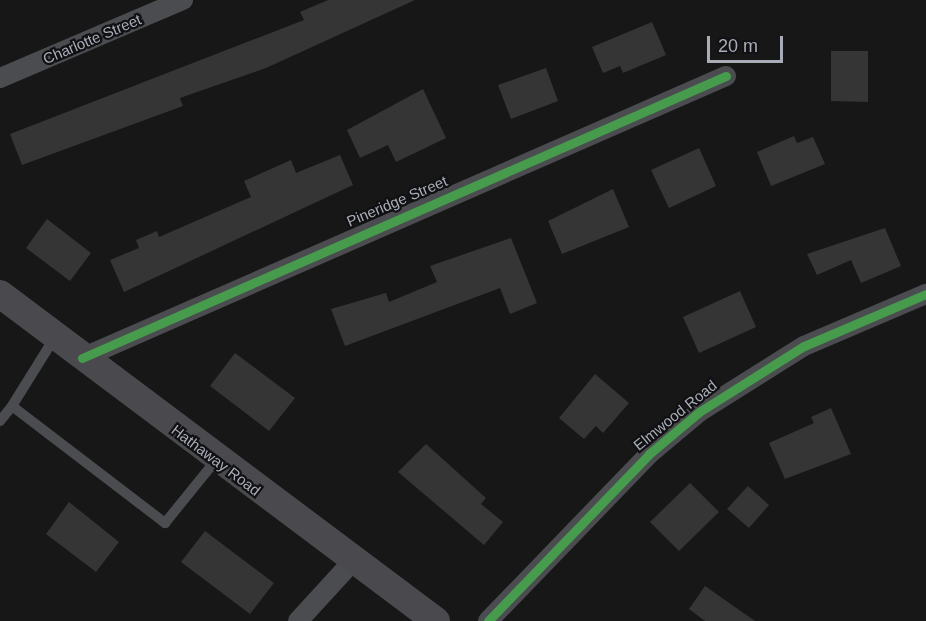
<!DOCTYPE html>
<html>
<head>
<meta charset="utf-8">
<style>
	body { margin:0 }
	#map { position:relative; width:926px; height:621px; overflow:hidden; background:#171717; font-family:Arial,sans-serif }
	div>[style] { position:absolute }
	.building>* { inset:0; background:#353536 }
	.lane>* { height:10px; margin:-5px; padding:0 5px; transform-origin:5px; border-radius:5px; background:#4b4c50 }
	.street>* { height:20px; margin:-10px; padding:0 10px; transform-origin:10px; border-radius:10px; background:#4b4c50 }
	.secondary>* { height:28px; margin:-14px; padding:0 14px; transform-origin:14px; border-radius:14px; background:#4a4a4e }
	.cycleway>* { height:9px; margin:-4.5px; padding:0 4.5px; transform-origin:4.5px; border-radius:4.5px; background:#469c4c }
	span { translate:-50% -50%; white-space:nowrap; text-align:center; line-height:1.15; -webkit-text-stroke:4.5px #111113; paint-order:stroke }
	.street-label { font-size:15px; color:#a8adb8 }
	.scale { position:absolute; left:707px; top:36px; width:76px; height:27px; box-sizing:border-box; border:3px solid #a8adb8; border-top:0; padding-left:8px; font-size:18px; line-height:21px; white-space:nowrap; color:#a8adb8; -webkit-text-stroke:4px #111113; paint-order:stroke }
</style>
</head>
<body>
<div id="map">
	<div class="building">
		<div style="clip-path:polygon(328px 0,415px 0,266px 68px,180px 98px,183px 106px,22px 165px,10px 134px,304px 20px,300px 12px)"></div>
		<div style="clip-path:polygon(652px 22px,666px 55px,623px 73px,620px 66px,603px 73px,592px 47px)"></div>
		<div style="clip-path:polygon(831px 51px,868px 51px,868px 102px,831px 101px)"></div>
		<div style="clip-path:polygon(546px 68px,558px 101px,511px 119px,498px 85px)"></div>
		<div style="clip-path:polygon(423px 89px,446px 138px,396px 162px,388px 145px,360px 158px,347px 130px)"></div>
		<div style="clip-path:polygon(794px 136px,797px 143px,813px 137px,825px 164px,771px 186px,757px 152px)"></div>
		<div style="clip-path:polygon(699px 148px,716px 186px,669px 208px,651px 170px)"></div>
		<div style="clip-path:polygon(340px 155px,353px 185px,124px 292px,110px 260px,139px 248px,136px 240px,157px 231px,159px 237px,251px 197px,244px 181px,291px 160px,296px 173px)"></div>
		<div style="clip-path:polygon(613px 189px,629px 227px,562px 254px,548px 221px)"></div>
		<div style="clip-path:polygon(47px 219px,91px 253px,70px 281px,26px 248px)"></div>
		<div style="clip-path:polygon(885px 228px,901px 266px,861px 283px,851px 260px,817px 275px,807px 254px)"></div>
		<div style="clip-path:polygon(511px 238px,537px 303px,510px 314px,500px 288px,345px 346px,331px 309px,386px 293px,389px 302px,437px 282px,430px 266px)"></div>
		<div style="clip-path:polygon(740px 291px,756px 327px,699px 353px,683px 317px)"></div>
		<div style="clip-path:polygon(235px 353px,295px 398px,269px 431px,210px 386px)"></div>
		<div style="clip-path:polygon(595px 374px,629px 403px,603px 433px,596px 426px,584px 439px,559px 418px)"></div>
		<div style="clip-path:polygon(831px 408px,851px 454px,785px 479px,769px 443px,814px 423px,811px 417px)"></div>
		<div style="clip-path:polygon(426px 444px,486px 498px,481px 504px,503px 522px,484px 545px,398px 472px)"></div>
		<div style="clip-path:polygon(690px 483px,719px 512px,679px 551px,650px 522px)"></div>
		<div style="clip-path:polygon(748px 486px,769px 505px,749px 528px,727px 509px)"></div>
		<div style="clip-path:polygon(69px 502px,119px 542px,96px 572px,46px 534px)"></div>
		<div style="clip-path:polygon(205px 531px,274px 583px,250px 614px,181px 562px)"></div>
		<div style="clip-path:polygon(705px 586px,755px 621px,705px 621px,689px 609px)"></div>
	</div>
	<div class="lane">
		<div style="left:12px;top:406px;width:81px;rotate:-58.1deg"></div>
		<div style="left:0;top:421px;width:19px;rotate:-51deg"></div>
		<div style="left:12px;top:406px;width:193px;rotate:37.4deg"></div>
		<div style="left:165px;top:523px;width:81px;rotate:-51deg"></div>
	</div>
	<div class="street">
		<div style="left:0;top:78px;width:199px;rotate:-23.1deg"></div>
		<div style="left:82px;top:358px;width:703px;rotate:-23.65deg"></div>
		<div style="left:298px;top:621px;width:80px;rotate:-47.5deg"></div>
		<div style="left:488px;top:621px;width:232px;rotate:-46deg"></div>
		<div style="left:649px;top:454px;width:65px;rotate:-40deg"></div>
		<div style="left:699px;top:412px;width:124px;rotate:-32.2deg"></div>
		<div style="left:804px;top:346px;width:133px;rotate:-23.1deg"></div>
	</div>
	<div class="secondary">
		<div style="left:0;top:294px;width:545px;rotate:36.87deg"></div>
	</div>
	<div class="cycleway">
		<div style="left:82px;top:358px;width:703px;rotate:-23.65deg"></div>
		<div style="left:488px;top:621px;width:232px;rotate:-46deg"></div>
		<div style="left:649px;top:454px;width:65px;rotate:-40deg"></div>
		<div style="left:699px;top:412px;width:124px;rotate:-32.2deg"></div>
		<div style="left:804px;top:346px;width:133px;rotate:-23.1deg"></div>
	</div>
	<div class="street-label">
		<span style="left:92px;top:39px;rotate:-23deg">Charlotte Street</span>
		<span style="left:397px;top:201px;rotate:-23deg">Pineridge Street</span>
		<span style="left:675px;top:415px;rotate:-39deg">Elmwood Road</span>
		<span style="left:216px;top:460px;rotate:37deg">Hathaway Road</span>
	</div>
	<div class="scale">20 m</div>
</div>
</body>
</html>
